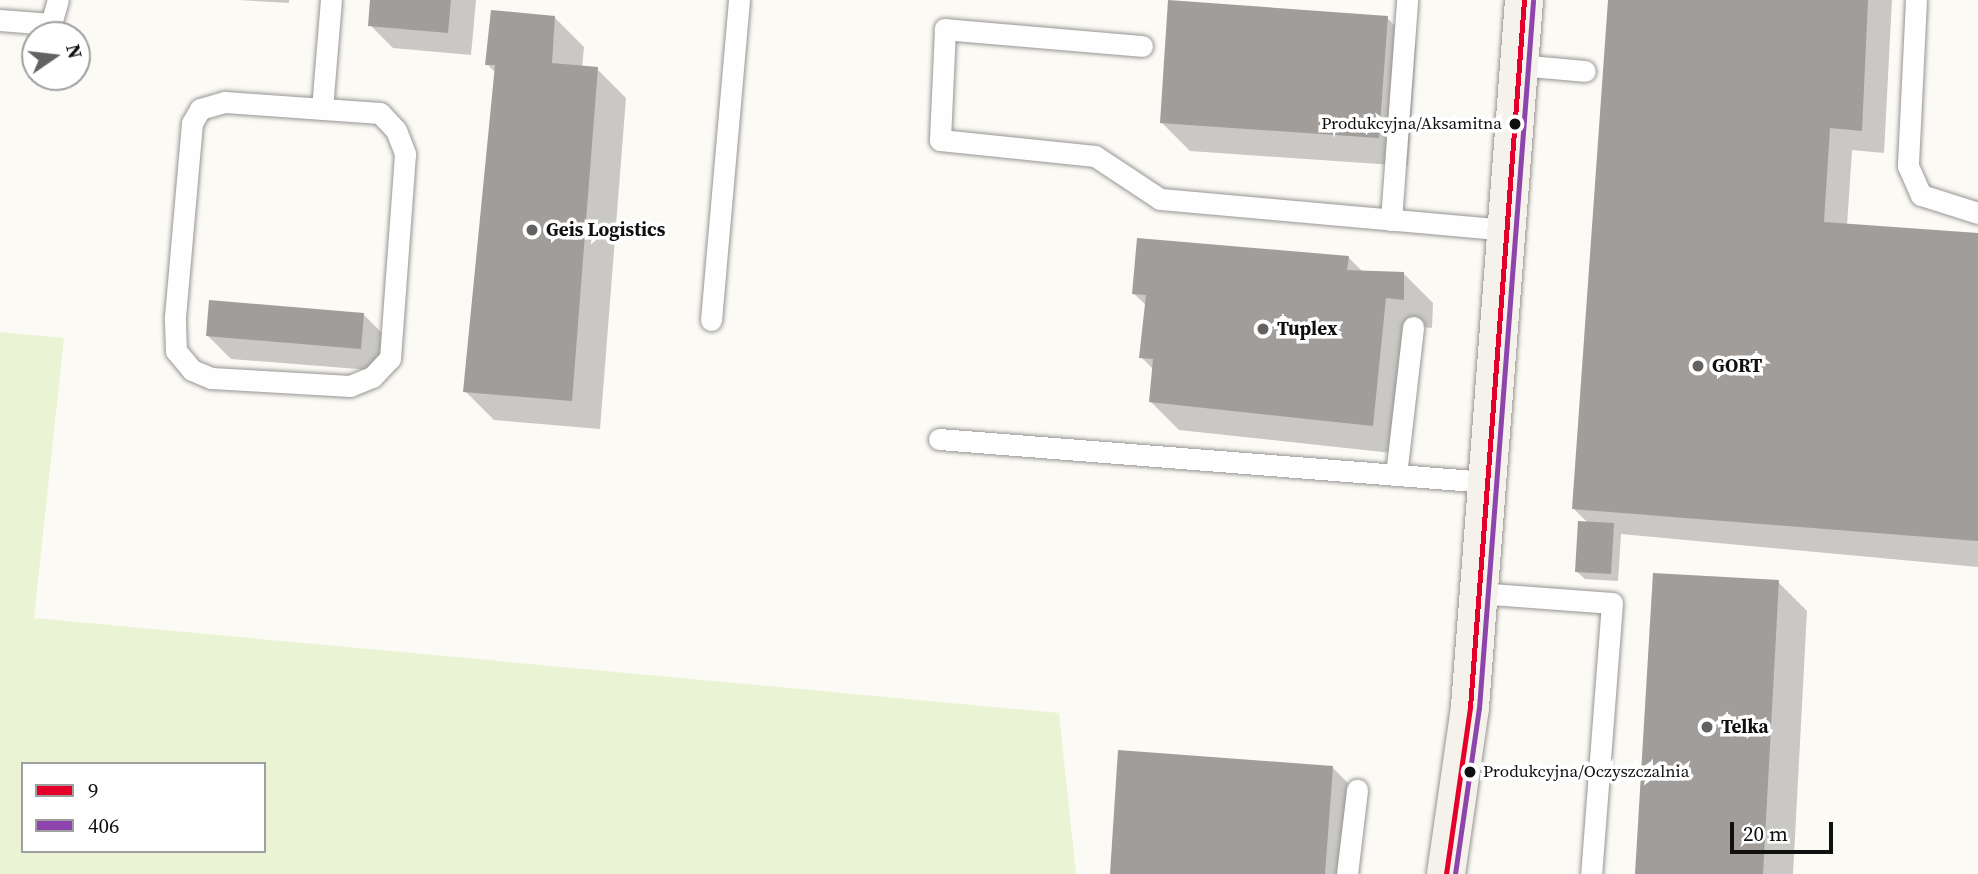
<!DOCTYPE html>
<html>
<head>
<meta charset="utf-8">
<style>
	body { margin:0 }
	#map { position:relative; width:1978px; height:874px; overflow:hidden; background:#fcfaf5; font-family:"Source Serif 4",serif }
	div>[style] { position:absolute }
	.green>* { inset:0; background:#eaf3d3 }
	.shadow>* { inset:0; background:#0003 }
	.building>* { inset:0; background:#a09d9a }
	.roads { filter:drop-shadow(0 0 2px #969593) drop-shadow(0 0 2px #969593) }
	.lane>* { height:21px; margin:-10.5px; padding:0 10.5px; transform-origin:10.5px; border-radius:10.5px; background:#fffefe }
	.secondary>* { height:38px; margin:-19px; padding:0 19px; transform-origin:19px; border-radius:19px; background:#f5f2eb }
	.bus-1>* { height:5px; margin:-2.5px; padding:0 2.5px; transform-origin:2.5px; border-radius:2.5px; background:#e4002b }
	.bus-2>* { height:5px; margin:-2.5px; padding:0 2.5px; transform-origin:2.5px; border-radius:2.5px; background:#8e44ad }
	.dots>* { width:19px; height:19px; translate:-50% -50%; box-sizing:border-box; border:4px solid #fff; border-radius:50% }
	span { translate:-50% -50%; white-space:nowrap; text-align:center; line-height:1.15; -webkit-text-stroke:7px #fff; paint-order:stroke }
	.bus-label { font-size:17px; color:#101010 }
	.right { translate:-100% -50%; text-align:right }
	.left { translate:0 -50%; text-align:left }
	.poi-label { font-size:19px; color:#101010; font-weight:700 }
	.legend { position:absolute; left:21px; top:762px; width:245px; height:91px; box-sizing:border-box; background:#fff; border:2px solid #9f9f9f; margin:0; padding:9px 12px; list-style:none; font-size:21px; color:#101010 }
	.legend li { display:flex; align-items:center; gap:14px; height:35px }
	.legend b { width:35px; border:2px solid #9f9f9f }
	.north { position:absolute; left:21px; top:21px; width:70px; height:70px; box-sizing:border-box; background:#fff; border:2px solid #9f9f9f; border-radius:50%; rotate:76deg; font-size:19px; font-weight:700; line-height:28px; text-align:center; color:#101010 }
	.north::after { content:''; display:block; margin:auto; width:24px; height:32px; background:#636260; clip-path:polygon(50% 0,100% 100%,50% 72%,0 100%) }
	.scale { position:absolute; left:1730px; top:822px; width:103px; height:32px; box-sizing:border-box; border:4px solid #101010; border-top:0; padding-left:9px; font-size:21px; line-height:24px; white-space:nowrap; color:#101010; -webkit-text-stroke:5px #fff; paint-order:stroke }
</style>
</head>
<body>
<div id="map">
	<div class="green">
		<div style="clip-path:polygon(evenodd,0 332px,64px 338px,34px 618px,1059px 713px,1076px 874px,0 874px,0 332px,23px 764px,264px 764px,264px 851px,23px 851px,23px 764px)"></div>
	</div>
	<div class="shadow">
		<div style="clip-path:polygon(238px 0,289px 0,289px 3px)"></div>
		<div style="clip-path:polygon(372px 0,476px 0,471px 55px,393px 48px,370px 25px)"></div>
		<div style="clip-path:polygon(1610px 0,1892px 0,1884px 153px,1852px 150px,1847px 226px,1978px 235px,1978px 567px,1621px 534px,1618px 581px,1585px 579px,1577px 572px,1588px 523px,1574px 509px)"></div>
		<div style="clip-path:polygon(555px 18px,584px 47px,582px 68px,597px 69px,626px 98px,600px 429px,494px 420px,465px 391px,496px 73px,487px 64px)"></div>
		<div style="clip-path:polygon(1387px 18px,1416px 46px,1408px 166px,1190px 151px,1161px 122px)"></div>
		<div style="clip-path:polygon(1348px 257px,1363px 272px,1404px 274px,1433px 303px,1432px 328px,1414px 326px,1401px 454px,1179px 430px,1150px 401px,1154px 370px,1141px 357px,1147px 306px,1133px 293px)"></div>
		<div style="clip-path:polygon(364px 315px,387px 338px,383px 371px,231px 359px,208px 336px)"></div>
		<div style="clip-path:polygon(1778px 582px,1807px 611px,1793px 874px,1636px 874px)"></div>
		<div style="clip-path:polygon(1332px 767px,1361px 796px,1355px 874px,1111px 874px)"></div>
	</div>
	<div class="building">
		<div style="clip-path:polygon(370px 0,451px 0,448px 33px,368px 26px)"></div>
		<div style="clip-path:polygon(1168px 0,1388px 16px,1379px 138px,1160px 123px)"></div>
		<div style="clip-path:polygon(1608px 0,1868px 0,1862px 131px,1830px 128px,1824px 222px,1978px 233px,1978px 541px,1572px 509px)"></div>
		<div style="clip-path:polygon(491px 10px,555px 16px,552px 63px,598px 67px,572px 401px,463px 392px,495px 65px,485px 65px)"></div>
		<div style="clip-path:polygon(1137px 238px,1349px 256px,1347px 270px,1404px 272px,1404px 300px,1386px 298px,1373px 426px,1149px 402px,1153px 359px,1139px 358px,1146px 295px,1132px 294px)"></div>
		<div style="clip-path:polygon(209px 300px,364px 313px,361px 349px,206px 336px)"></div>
		<div style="clip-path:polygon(1578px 521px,1614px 523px,1611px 574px,1575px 572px)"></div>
		<div style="clip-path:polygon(1653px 573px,1779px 580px,1763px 874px,1635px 874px)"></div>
		<div style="clip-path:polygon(1118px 750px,1333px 766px,1325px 874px,1110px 874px)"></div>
	</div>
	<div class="roads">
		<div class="lane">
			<div style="left:1916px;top:0;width:166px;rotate:92.8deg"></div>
			<div style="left:1908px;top:166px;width:32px;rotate:66deg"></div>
			<div style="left:1921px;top:195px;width:60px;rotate:17.5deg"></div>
			<div style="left:0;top:20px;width:51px;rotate:4.5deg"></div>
			<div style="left:51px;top:24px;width:25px;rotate:-74deg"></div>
			<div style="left:1142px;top:46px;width:198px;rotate:-175.1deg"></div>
			<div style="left:945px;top:29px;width:111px;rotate:92.6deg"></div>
			<div style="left:940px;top:140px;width:156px;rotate:5.9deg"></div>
			<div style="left:1095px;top:156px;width:78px;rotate:33.5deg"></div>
			<div style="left:1160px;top:199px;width:348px;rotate:5.1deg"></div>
			<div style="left:1518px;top:65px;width:67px;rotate:5.1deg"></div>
			<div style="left:225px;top:102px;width:155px;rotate:4.1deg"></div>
			<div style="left:380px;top:113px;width:23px;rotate:47deg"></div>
			<div style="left:396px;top:130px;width:26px;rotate:69deg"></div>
			<div style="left:405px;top:154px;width:205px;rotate:94.2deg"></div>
			<div style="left:390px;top:358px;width:26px;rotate:133deg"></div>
			<div style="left:372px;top:377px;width:24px;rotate:158deg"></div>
			<div style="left:350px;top:386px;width:139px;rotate:-176.7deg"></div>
			<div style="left:211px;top:378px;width:21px;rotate:-157deg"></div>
			<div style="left:192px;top:370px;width:25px;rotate:-130deg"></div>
			<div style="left:176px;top:351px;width:34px;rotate:-92deg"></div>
			<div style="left:175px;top:317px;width:195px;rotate:-85deg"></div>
			<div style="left:192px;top:123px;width:16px;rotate:-60deg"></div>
			<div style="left:200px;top:109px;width:26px;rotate:-16deg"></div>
			<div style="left:322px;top:109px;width:109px;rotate:-85.3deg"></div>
			<div style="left:1391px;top:220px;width:221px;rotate:-85.8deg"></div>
			<div style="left:711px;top:320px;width:321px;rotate:-85deg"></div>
			<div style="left:939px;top:439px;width:550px;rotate:4.49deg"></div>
			<div style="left:1396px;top:475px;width:149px;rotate:-83.4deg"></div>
			<div style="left:1478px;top:593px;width:134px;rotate:4.3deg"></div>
			<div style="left:1612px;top:603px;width:272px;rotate:94.4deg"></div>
			<div style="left:1347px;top:874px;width:85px;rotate:-83.2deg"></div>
		</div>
		<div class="secondary">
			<div style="left:1446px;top:874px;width:169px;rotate:-81.8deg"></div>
			<div style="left:1470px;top:707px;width:709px;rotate:-85.63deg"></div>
		</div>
	</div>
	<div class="bus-1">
		<div style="left:1446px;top:874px;width:169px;rotate:-81.8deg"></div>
		<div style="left:1470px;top:707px;width:709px;rotate:-85.63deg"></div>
	</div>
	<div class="bus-2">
		<div style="left:1455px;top:874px;width:168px;rotate:-81.8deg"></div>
		<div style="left:1479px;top:708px;width:709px;rotate:-85.63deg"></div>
	</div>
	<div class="dots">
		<div style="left:1515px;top:124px;background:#101010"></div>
		<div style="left:532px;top:230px;background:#636260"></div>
		<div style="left:1263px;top:329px;background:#636260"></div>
		<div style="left:1698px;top:366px;background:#636260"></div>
		<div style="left:1707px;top:727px;background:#636260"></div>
		<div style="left:1470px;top:772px;background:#101010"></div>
	</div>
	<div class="bus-label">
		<span class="right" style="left:1502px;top:124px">Produkcyjna/Aksamitna</span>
		<span class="left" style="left:1483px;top:772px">Produkcyjna/Oczyszczalnia</span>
	</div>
	<div class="poi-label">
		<span class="left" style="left:546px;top:230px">Geis Logistics</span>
		<span class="left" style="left:1277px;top:329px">Tuplex</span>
		<span class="left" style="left:1712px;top:366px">GORT</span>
		<span class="left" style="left:1721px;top:727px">Telka</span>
	</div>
	<ul class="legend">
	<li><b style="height:9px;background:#e4002b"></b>9</li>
	<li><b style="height:9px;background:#8e44ad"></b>406</li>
	</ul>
	<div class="north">N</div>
	<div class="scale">20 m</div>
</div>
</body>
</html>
